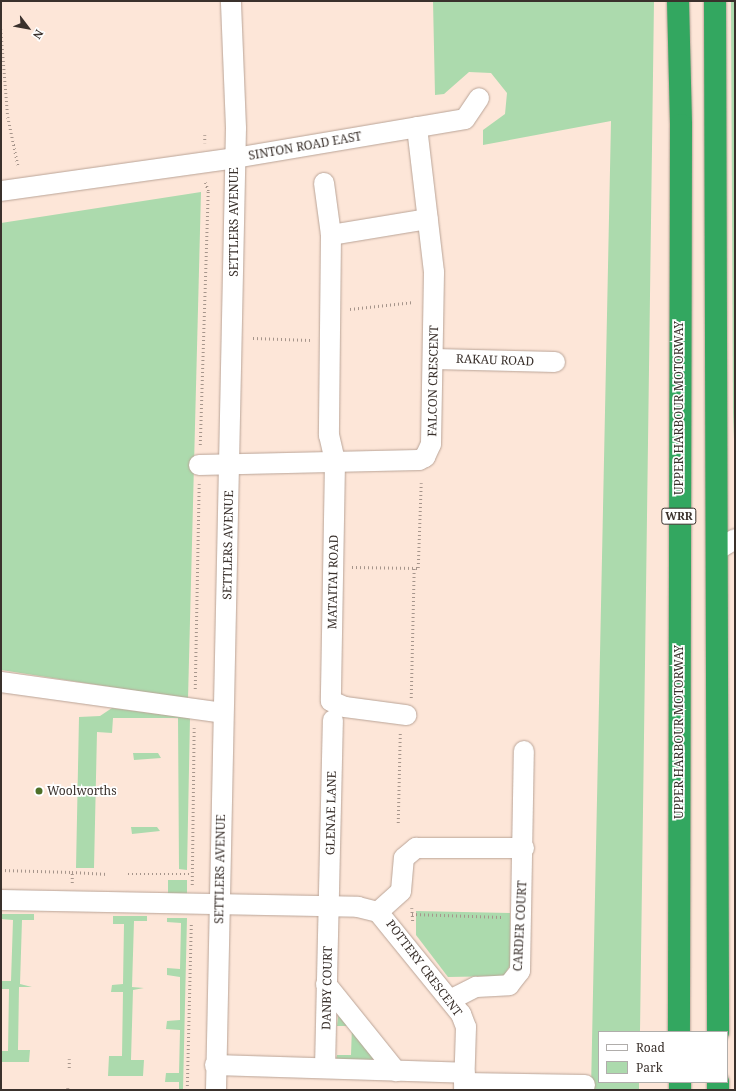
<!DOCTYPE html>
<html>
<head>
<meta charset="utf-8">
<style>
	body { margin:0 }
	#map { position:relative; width:736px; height:1091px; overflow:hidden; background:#fde6d8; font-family:"Noto Serif",serif }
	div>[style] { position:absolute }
	.green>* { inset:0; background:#acdaad }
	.path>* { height:2.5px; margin-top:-1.25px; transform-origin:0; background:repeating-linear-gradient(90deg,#a6958b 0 1px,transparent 0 4px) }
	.roads { filter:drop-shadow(0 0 1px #baa497) drop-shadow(0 0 1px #baa497) }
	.minor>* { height:20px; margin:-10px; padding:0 10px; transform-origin:10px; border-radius:10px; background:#fff }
	.highway>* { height:22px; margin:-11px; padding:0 11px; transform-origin:11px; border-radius:11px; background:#33a760 }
	.dots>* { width:11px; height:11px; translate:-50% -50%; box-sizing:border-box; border:2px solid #fff; border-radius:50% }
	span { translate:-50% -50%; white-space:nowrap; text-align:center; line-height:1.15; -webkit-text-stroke:3.5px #fff; paint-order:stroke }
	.shield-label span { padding:1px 3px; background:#fff; border:1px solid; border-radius:3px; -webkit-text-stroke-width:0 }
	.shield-label { font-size:11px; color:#3a312c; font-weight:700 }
	.street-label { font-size:12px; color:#3a312c }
	.poi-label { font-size:12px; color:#3a312c }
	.left { translate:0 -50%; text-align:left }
	.frame { position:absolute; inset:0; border:2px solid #3a312c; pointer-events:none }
	.legend { position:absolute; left:598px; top:1031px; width:130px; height:52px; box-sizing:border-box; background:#fff; border:1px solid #b0adab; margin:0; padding:5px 7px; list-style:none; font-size:12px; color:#3a312c }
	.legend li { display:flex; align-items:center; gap:8px; height:20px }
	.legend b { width:20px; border:1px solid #b0adab }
	.north { position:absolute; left:8px; top:8px; width:40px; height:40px; -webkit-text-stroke:3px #fff; paint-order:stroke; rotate:122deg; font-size:11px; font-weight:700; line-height:16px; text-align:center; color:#3a312c }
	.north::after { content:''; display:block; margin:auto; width:14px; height:18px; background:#3a312c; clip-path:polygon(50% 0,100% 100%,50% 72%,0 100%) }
</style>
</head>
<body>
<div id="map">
	<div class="green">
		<div style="clip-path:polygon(433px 1px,654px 1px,640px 1032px,599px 1032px,599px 1082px,639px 1082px,639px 1090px,591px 1090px,611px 121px,483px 145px,483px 130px,505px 114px,507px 93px,491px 73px,469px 72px,444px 94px,435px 95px)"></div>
		<div style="clip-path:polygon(731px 1px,735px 1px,735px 466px,733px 413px)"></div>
		<div style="clip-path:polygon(201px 192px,188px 699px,1px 670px,1px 223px)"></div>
		<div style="clip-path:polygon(734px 559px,735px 559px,735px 778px)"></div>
		<div style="clip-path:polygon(112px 708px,190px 718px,187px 870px,179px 869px,178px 718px,113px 718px,112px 733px,97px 732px,94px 868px,76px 868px,79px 717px,100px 716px)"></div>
		<div style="clip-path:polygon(133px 753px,158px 753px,161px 758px,134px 760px)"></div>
		<div style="clip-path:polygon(131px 827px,157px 827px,160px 831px,132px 834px)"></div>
		<div style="clip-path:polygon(168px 880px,187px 880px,187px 894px,168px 894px)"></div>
		<div style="clip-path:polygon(416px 911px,510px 913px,512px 962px,504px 976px,448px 977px,416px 935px)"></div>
		<div style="clip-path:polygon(1px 914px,34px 914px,34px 920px,22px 920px,20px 984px,32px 987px,19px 987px,18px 1050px,30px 1050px,29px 1062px,1px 1062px,1px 1051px,8px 1051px,9px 989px,1px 989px,1px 981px,11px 981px,13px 920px,1px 919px)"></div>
		<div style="clip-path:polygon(113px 916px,147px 916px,147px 921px,134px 921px,132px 987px,144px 988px,133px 990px,131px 1060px,144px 1060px,143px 1076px,108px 1076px,109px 1056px,122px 1056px,123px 992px,111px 992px,112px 985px,123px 984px,124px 924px,113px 924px)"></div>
		<div style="clip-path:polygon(167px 918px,187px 918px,183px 1090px,179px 1090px,179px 1082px,165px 1082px,166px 1073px,179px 1073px,180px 1030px,166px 1029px,167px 1021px,180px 1020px,180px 977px,167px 975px,167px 968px,180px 969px,181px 923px,167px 922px)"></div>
		<div style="clip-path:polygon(339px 1009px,381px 1060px,336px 1060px,337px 1055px,351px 1055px,352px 1026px,337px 1026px)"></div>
	</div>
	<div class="path">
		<div style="left:1px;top:29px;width:88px;rotate:85.5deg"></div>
		<div style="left:8px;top:117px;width:49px;rotate:78.2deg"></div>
		<div style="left:205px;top:135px;width:8px;rotate:90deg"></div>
		<div style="left:350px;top:309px;width:64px;rotate:-6.2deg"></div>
		<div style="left:253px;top:338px;width:57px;rotate:2deg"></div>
		<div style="left:200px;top:445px;width:254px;rotate:-88.2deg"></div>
		<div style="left:208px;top:191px;width:9px;rotate:-108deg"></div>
		<div style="left:352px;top:567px;width:66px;rotate:0.9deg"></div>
		<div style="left:418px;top:568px;width:85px;rotate:-88deg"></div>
		<div style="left:195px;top:689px;width:205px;rotate:-88.9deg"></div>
		<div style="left:411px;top:698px;width:130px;rotate:-88.7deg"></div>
		<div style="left:398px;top:823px;width:90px;rotate:-88.7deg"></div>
		<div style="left:1px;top:870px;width:71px;rotate:1.6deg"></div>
		<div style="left:128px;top:874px;width:64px"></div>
		<div style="left:72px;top:883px;width:11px;rotate:-90deg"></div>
		<div style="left:72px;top:872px;width:36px;rotate:3deg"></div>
		<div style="left:192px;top:885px;width:157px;rotate:-89.3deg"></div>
		<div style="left:412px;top:908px;width:15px;rotate:86deg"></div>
		<div style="left:412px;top:914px;width:90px;rotate:1.9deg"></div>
		<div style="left:603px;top:1032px;width:30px"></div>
		<div style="left:69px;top:1068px;width:9px;rotate:-90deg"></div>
		<div style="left:68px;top:1088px;width:2px;rotate:90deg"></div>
		<div style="left:187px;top:1090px;width:168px;rotate:-88.6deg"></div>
	</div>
	<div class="roads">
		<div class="minor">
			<div style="left:324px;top:183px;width:52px;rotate:82.3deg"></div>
			<div style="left:331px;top:235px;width:200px;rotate:90.6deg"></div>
			<div style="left:329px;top:435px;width:28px;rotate:77deg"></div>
			<div style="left:335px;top:462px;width:239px;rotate:91deg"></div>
			<div style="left:331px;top:701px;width:15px;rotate:23deg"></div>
			<div style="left:345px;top:707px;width:62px;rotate:7.5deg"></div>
			<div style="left:1px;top:191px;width:236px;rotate:-8deg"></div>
			<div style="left:235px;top:158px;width:233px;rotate:-9.6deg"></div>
			<div style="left:465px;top:119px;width:25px;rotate:-56deg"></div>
			<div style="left:331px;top:235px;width:98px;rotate:-9.4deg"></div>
			<div style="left:434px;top:359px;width:121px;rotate:1.4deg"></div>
			<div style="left:199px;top:465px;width:220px;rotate:-1.3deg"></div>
			<div style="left:419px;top:460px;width:7px;rotate:-27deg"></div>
			<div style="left:425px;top:457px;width:14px;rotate:-65deg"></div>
			<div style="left:431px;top:444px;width:172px;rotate:-89deg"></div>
			<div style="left:434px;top:272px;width:146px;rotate:-96.7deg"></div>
			<div style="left:717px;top:550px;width:21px;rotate:-31deg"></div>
			<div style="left:1px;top:682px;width:224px;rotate:7.9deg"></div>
			<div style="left:1px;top:900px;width:357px;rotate:1.1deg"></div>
			<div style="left:358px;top:907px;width:21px;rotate:14deg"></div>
			<div style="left:378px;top:912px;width:132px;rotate:50.9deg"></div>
			<div style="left:461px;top:1014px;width:14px;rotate:69deg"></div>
			<div style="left:466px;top:1027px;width:63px;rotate:91.8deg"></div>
			<div style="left:378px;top:912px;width:31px;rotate:-42deg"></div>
			<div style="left:401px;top:891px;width:33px;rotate:-85deg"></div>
			<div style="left:404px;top:858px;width:16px;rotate:-40deg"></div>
			<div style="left:416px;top:848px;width:108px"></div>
			<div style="left:326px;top:984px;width:112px;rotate:51.2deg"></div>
			<div style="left:450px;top:1000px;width:29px;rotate:-27deg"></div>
			<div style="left:476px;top:987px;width:33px;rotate:-3deg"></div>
			<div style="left:509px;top:985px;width:18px;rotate:-52deg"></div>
			<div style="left:520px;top:971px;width:220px;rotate:-89deg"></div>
			<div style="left:215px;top:1065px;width:250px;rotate:1.8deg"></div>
			<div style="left:325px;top:1068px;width:348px;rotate:-88.7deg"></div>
			<div style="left:464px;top:1083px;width:121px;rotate:0.9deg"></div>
			<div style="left:216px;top:1090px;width:962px;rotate:-88.81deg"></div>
			<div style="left:236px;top:128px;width:127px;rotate:-92.3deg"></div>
		</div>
		<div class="highway">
			<div style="left:678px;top:1px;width:124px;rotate:88.6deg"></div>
			<div style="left:681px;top:125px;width:907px;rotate:90.13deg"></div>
			<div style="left:715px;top:1px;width:1031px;rotate:89.83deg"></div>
			<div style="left:680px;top:1082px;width:8px;rotate:90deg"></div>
			<div style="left:718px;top:1090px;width:8px;rotate:-90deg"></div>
		</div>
	</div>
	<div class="dots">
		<div style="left:39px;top:791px;background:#4e7028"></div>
	</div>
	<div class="shield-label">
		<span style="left:679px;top:516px">WRR</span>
	</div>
	<div class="street-label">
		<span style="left:305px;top:146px;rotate:-10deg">SINTON ROAD EAST</span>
		<span style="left:234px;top:222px;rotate:-90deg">SETTLERS AVENUE</span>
		<span style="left:495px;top:360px;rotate:2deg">RAKAU ROAD</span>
		<span style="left:433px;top:381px;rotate:-89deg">FALCON CRESCENT</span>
		<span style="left:679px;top:408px;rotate:-90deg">UPPER HARBOUR MOTORWAY</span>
		<span style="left:228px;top:545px;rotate:-89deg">SETTLERS AVENUE</span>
		<span style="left:333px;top:582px;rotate:-89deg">MATAITAI ROAD</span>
		<span style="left:679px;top:732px;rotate:-90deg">UPPER HARBOUR MOTORWAY</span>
		<span style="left:331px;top:813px;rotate:-89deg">GLENAE LANE</span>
		<span style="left:220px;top:869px;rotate:-89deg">SETTLERS AVENUE</span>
		<span style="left:520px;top:926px;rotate:-87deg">CARDER COURT</span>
		<span style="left:424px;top:968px;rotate:53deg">POTTERY CRESCENT</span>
		<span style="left:327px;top:988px;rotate:-89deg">DANBY COURT</span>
	</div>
	<div class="poi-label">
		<span class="left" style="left:47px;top:791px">Woolworths</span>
	</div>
	<div class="frame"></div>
	<ul class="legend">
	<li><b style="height:5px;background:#fff"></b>Road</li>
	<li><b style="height:11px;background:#acdaad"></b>Park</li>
	</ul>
	<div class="north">N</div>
</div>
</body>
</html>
